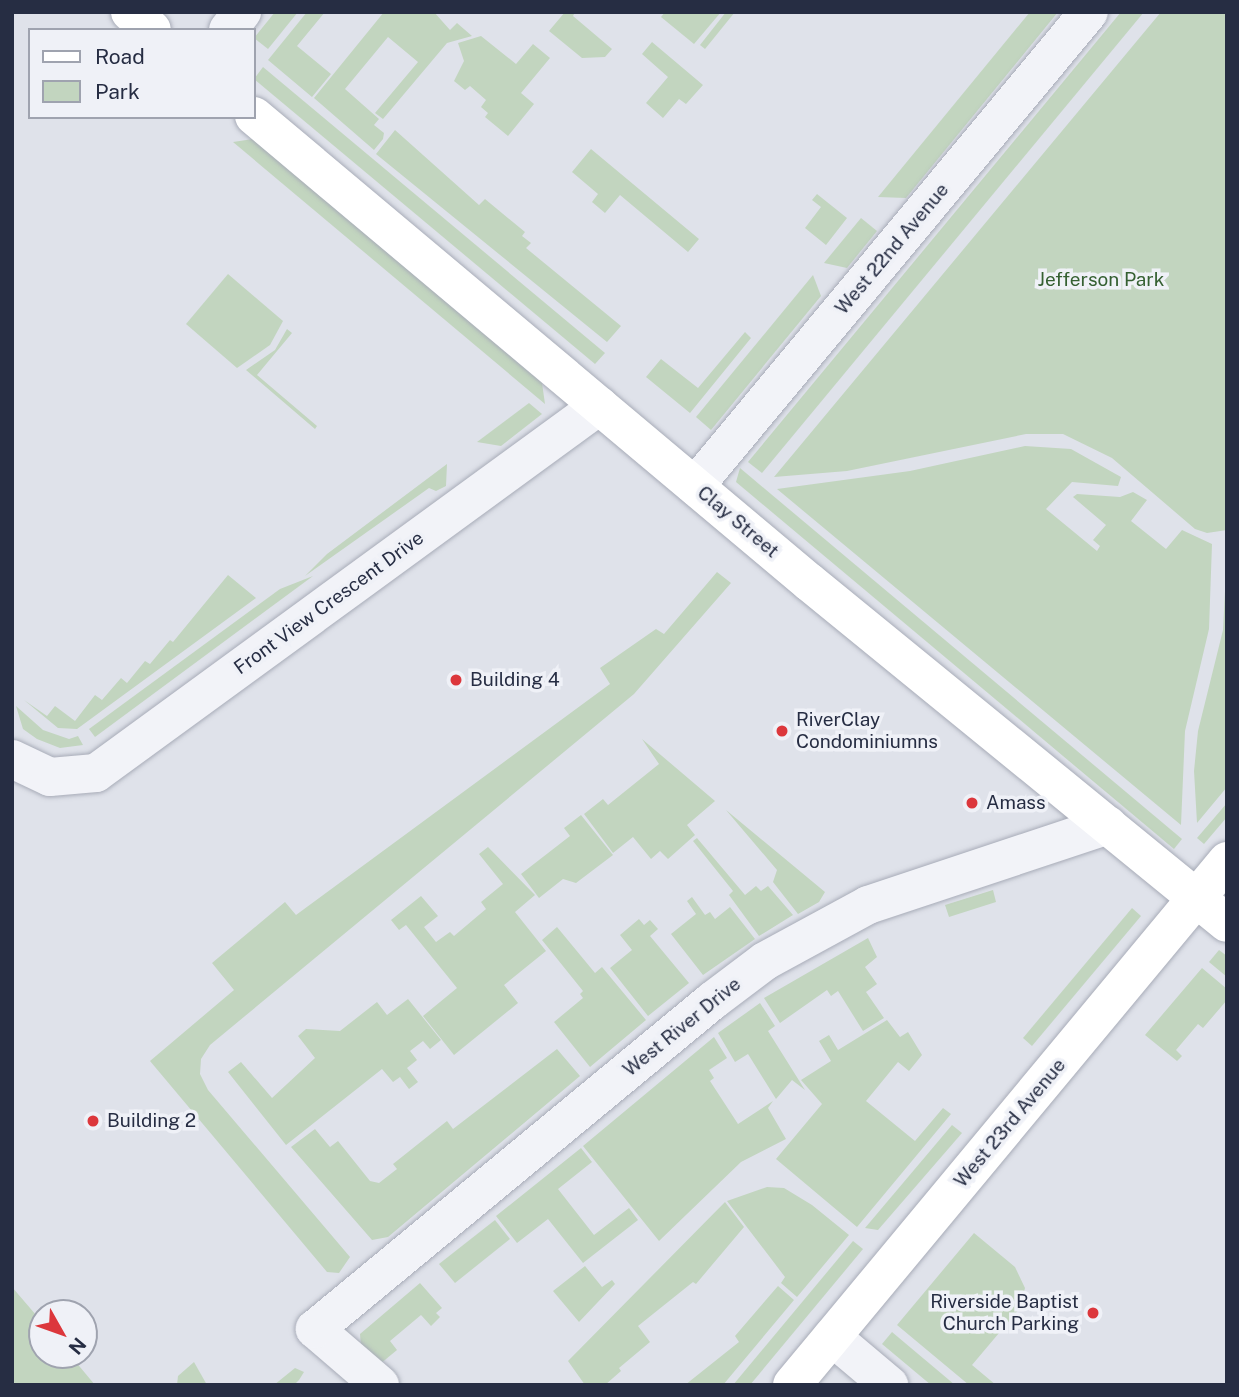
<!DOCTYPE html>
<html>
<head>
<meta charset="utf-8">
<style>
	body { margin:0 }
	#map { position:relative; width:1239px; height:1397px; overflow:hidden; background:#dfe2ea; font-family:"Public Sans",sans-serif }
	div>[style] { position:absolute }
	.green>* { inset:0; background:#c2d5bf }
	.roads { filter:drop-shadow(0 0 2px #a8acb8) drop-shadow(0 0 2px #a8acb8) }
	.street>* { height:38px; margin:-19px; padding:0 19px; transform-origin:19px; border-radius:19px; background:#f2f3f8 }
	.secondary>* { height:38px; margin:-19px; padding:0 19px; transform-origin:19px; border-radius:19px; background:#fff }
	.dots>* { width:19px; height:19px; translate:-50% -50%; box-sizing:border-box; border:4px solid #eff1f7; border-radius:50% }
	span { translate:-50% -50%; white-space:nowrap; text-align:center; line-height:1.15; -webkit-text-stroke:7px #eff1f7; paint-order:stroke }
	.street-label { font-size:19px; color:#262d43 }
	.park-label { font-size:19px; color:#356032 }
	.poi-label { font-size:19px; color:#262d43 }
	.left { translate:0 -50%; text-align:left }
	.right { translate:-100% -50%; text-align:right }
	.frame { position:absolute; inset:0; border:14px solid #262d43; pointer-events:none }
	.legend { position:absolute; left:28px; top:28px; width:228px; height:91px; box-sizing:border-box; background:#eff1f7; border:2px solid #9fa3af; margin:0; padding:9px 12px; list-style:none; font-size:21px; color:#262d43 }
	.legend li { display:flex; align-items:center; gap:14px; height:35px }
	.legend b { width:35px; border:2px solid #9fa3af }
	.north { position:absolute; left:28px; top:1299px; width:70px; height:70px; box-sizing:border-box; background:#eff1f7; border:2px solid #9fa3af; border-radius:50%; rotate:130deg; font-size:19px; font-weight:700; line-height:28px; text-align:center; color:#262d43 }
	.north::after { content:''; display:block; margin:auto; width:24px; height:32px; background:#dc373c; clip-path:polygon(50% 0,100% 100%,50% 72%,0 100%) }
</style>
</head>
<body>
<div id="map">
	<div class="green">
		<div style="clip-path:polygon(275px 12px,298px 12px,268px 49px,254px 38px)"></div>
		<div style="clip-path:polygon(307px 12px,325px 12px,297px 46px,331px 74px,312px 97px,268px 60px)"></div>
		<div style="clip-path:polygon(384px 12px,434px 12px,450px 30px,457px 23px,472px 36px,447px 43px,383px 119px,375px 113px,418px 62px,388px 37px,345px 89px,379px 119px,374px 125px,384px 133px,383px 139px,374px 150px,314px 98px)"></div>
		<div style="clip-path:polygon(565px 12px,575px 12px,573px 16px,612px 49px,605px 57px,582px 58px,549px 31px)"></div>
		<div style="clip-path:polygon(665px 12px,721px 12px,694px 44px,661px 17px)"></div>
		<div style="clip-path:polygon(726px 12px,735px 12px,705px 49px,700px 45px)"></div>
		<div style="clip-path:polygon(1030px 12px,1058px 12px,906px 198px,878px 197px)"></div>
		<div style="clip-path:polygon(1121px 12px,1144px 12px,762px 473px,748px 462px)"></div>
		<div style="clip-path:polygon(1161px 12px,1227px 12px,1227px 530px,1207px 533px,1195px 529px,1112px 458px,1063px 434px,1026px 434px,847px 471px,774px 477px)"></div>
		<div style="clip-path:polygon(481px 36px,516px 64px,533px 44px,550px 58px,521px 93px,534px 104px,508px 136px,485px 117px,488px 113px,481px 107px,486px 100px,470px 86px,465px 90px,454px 81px,464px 61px,458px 43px)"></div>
		<div style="clip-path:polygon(652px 42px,703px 85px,686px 104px,679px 99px,663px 118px,646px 103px,668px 77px,642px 54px)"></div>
		<div style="clip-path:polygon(263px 67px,605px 353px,595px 364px,254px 79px)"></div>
		<div style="clip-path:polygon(395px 130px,479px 205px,485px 199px,525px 232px,522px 236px,531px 243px,526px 248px,621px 326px,607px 342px,376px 154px)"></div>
		<div style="clip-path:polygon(253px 139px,542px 383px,545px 404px,233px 142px)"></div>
		<div style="clip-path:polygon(591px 149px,699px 239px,688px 252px,620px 195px,605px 213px,592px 202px,598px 194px,572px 172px)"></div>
		<div style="clip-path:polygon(817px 194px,847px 218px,826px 245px,805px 228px,821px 207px,812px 200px)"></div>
		<div style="clip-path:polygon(861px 218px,877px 231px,847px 268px,824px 263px)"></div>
		<div style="clip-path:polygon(228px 274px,283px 321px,270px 345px,237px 368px,186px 324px)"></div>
		<div style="clip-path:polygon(813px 275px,821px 296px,711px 430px,696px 417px)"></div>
		<div style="clip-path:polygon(287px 329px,292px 333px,257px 375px,317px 426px,315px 429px,246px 370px,275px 350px)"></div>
		<div style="clip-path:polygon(745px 332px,751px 338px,690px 413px,646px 377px,661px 359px,698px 388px)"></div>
		<div style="clip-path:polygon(529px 403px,542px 414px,501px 446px,477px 442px)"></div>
		<div style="clip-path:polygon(1025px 446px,1071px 449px,1121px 477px,1118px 486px,1072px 482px,1046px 509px,1097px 551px,1100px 546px,1093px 540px,1106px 525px,1073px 497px,1077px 494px,1120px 497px,1133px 492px,1147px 500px,1131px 521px,1166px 549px,1182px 530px,1212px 544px,1209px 629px,1185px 731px,1181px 825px,777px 489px,910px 471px)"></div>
		<div style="clip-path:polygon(447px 464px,446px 486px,436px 491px,429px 488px,305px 576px,327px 554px)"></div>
		<div style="clip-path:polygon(740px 468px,1182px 839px,1174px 849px,736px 482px)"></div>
		<div style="clip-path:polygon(1227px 552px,1227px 787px,1197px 823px,1194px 771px,1198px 731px,1223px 630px)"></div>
		<div style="clip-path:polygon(717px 572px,731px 583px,634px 694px,210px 1045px,201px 1059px,200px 1074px,208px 1090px,350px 1257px,339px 1273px,327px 1272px,150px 1061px,234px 990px,212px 963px,285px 902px,296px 915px,610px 684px,600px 668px,656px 629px,664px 634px)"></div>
		<div style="clip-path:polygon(228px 575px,256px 598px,77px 729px,58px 728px,24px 700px,47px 716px,55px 706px,75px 721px,95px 695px,102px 700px,121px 678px,127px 683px,145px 661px,150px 664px,170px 640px,173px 642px)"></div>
		<div style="clip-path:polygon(313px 576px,95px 737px,89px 729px,280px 589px)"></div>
		<div style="clip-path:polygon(16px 706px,43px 730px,69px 739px,78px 736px,83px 745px,60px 748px,37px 739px,23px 729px)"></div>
		<div style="clip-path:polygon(642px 739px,715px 801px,687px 825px,695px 835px,668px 859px,660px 851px,651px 859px,633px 837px,613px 853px,584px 814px,603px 799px,608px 805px,659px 764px)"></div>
		<div style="clip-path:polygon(1227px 803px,1227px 817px,1204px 844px,1197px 838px)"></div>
		<div style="clip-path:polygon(726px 810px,825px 892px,819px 902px,798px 914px,773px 882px,777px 870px)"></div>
		<div style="clip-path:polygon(581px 815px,613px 855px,576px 883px,563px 879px,539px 898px,521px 874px,570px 836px,564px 828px)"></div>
		<div style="clip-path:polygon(697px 838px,745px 895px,756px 886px,761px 891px,768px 886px,793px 915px,759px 936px,729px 895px,733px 891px,693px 841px)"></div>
		<div style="clip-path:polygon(488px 847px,535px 895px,515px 912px,546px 951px,504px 985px,518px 1003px,454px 1055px,423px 1016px,457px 988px,406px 925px,399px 930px,391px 920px,421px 896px,438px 916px,424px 927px,436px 942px,450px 932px,454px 936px,486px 909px,481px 902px,503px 884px,479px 854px)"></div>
		<div style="clip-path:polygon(993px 890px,996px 902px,949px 917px,945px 905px)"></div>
		<div style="clip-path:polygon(692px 897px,705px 915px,710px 912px,715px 919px,730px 907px,755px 939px,703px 975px,671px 934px,696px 914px,687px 901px)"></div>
		<div style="clip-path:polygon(1132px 908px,1141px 916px,1032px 1046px,1023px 1038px)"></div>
		<div style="clip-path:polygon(639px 919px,644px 925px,650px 920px,658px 929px,650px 936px,689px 983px,648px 1016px,610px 968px,632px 950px,620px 935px)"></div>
		<div style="clip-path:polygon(557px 927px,595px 973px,602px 967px,646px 1020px,590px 1067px,554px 1022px,583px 998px,580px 994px,583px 991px,542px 940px)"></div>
		<div style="clip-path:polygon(868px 938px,877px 957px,865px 967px,877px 984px,866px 992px,884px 1018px,863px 1031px,838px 991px,831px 996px,827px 990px,780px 1023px,764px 998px)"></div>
		<div style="clip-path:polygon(1219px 950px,1227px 956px,1227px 977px,1209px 962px)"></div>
		<div style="clip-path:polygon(1202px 968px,1227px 989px,1227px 1000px,1203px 1028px,1198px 1024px,1176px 1050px,1182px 1056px,1177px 1061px,1145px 1035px)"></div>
		<div style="clip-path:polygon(408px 999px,441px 1040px,430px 1049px,423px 1041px,410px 1051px,417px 1060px,407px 1068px,418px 1082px,409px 1089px,400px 1077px,393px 1082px,382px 1069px,286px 1145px,228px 1072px,241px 1062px,272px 1098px,315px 1058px,298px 1036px,306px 1029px,340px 1031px,377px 1002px,387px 1015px)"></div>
		<div style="clip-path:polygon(760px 1003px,775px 1026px,768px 1031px,805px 1090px,792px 1080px,776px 1099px,748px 1054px,735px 1062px,718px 1033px)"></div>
		<div style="clip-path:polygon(887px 1020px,900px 1037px,908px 1032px,922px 1055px,909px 1071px,898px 1062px,866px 1101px,915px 1141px,943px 1108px,951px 1114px,857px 1227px,776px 1159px,822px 1104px,801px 1080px,831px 1061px,819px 1041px,829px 1035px,838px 1050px)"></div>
		<div style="clip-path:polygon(714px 1037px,727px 1058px,709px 1070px,714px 1078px,710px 1081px,738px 1124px,773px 1101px,768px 1108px,786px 1139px,741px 1162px,659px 1241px,583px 1146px)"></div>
		<div style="clip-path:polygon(557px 1049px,580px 1076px,388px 1237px,372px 1240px,291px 1147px,315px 1129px,330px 1147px,338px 1141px,370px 1181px,379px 1183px,397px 1169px,393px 1164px,447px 1121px,453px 1129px)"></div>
		<div style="clip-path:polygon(952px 1125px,962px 1133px,878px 1230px,865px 1228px)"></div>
		<div style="clip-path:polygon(581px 1148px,592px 1162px,558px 1189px,594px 1235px,629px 1208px,638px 1220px,583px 1263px,548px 1219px,517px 1243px,496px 1216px)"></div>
		<div style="clip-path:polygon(767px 1187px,784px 1188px,812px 1205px,849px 1235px,797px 1297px,781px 1283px,785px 1277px,727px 1201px)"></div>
		<div style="clip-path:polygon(725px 1202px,744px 1227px,696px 1284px,693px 1282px,638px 1326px,650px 1342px,619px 1368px,621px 1371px,605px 1385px,585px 1385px,568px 1361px)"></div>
		<div style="clip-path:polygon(495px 1220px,510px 1239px,455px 1283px,439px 1264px)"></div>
		<div style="clip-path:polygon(974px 1233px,1015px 1267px,1025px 1288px,1020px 1308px,972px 1365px,996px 1385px,969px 1385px,897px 1325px)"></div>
		<div style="clip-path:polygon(853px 1241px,863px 1249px,750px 1385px,733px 1385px)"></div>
		<div style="clip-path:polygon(585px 1266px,602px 1287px,612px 1280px,615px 1284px,579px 1322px,553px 1291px)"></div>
		<div style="clip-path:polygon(420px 1283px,442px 1308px,436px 1313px,440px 1317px,431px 1326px,421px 1315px,390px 1341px,397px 1350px,380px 1364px,361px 1345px,360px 1334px)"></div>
		<div style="clip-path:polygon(778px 1286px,794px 1300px,723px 1385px,685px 1385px,739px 1342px,735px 1336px)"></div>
		<div style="clip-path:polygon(12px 1287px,42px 1322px,42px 1355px,70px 1355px,95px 1385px,12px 1385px)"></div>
		<div style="clip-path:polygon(892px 1332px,955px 1385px,931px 1385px,882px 1344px)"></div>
		<div style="clip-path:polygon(194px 1362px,207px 1385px,177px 1385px,178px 1376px)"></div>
		<div style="clip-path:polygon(295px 1368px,304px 1372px,299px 1380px,294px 1385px,274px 1385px)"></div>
	</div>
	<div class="roads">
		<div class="street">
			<div style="left:228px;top:30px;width:23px;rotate:-52deg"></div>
			<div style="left:695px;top:486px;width:616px;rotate:-50.27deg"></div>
			<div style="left:12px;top:759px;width:42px;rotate:25.3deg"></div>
			<div style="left:50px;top:777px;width:46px;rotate:-5deg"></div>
			<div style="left:96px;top:773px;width:623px;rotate:-36.12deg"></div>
			<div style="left:832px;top:1337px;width:75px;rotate:40.1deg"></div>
			<div style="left:380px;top:1385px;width:86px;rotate:-139.3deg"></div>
			<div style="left:315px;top:1329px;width:515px;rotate:-39.56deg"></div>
			<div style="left:712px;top:1001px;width:66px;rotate:-37deg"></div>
			<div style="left:765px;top:961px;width:117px;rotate:-28.5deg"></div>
			<div style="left:868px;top:905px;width:253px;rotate:-18.4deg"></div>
		</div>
		<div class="secondary">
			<div style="left:130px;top:12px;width:28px;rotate:39deg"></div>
			<div style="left:254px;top:116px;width:725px;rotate:40.02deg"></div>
			<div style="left:809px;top:582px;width:539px;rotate:39.21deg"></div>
			<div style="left:792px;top:1385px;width:681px;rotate:-50.3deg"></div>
		</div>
	</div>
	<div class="dots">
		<div style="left:456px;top:680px;background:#dc373c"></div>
		<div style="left:782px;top:731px;background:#dc373c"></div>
		<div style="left:972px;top:803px;background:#dc373c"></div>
		<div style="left:93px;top:1121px;background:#dc373c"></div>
		<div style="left:1093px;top:1313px;background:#dc373c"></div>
	</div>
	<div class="street-label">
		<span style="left:892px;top:249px;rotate:-50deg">West 22nd Avenue</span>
		<span style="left:738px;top:522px;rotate:40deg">Clay Street</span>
		<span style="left:329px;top:603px;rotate:-36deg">Front View Crescent Drive</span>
		<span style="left:682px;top:1027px;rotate:-39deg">West River Drive</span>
		<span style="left:1010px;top:1123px;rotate:-50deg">West 23rd Avenue</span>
	</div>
	<div class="park-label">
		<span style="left:1101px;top:280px">Jefferson Park</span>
	</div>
	<div class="poi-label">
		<span class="left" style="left:470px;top:680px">Building 4</span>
		<span class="left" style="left:796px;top:731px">RiverClay<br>Condominiumns</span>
		<span class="left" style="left:986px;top:803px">Amass</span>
		<span class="left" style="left:107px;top:1121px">Building 2</span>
		<span class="right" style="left:1079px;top:1313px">Riverside Baptist<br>Church Parking</span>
	</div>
	<div class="frame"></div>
	<ul class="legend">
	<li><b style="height:9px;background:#fff"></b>Road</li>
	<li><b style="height:19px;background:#c2d5bf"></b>Park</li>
	</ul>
	<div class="north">N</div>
</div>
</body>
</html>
